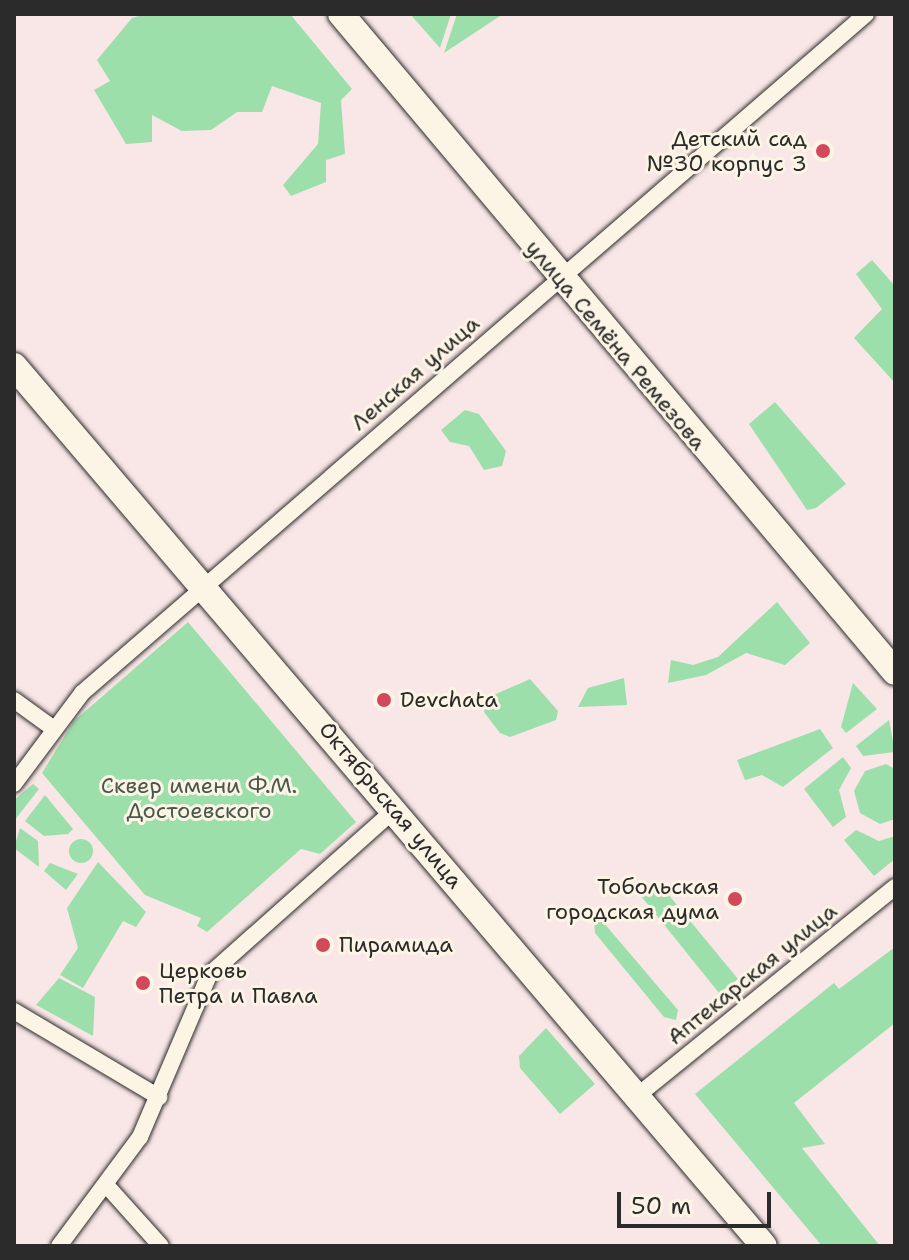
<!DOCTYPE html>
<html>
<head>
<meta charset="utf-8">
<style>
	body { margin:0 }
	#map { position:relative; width:909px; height:1260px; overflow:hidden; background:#f9e6e6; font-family:"Shantell Sans",sans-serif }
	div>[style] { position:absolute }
	.green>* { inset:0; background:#9ddfaa }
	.round { border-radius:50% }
	.roads { filter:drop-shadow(0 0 2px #2b2b2b) drop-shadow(0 0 2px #2b2b2b) }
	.minor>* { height:16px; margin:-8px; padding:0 8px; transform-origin:8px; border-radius:8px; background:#fcf5e5 }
	.primary>* { height:26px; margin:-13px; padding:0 13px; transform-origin:13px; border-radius:13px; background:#fcf5e5 }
	.dots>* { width:22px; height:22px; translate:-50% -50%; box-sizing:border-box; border:4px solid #fcf5e5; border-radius:50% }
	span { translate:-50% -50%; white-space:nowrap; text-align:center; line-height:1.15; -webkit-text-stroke:6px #fcf5e5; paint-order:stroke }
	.poi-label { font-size:22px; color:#2b2b2b }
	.right { translate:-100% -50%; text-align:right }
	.left { translate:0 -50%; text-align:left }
	.street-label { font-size:22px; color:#2b2b2b }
	.park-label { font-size:22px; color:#48584b }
	.frame { position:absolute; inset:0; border:16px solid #2b2b2b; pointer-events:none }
	.scale { position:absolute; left:617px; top:1192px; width:154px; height:36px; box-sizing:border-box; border:4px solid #2b2b2b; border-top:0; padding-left:10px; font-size:24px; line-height:28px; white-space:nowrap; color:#2b2b2b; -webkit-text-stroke:6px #fcf5e5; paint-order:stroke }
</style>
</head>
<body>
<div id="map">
	<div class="green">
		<div style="clip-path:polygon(146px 14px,290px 14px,352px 89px,341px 100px,345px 154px,326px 160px,326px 182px,291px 196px,283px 185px,318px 144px,321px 103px,272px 86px,262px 112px,237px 112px,211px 130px,182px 131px,152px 115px,152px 142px,126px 144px,94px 90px,110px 81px,97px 60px,132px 18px)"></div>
		<div style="clip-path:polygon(410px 14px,451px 14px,440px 48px)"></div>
		<div style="clip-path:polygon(457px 14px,503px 14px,444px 53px)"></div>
		<div style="clip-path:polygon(872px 260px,895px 286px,895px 383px,854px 338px,882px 309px,856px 274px)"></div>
		<div style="clip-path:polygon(775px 402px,846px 484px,816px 508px,807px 510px,749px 424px)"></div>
		<div style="clip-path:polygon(465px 410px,479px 414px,506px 451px,502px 466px,484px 470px,469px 446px,450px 442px,441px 430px)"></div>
		<div style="clip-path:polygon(777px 602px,810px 643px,785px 665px,746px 653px,706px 675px,668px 683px,671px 660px,693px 665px,718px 657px)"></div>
		<div style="clip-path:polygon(188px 622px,356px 822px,320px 854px,301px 849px,207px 932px,197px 926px,201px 918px,145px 895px,42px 773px,74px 721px)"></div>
		<div style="clip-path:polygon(624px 678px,627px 705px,578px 707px,588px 688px)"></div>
		<div style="clip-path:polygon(530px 679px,558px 711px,556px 720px,510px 737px,500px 733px,484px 712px,487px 698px)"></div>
		<div style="clip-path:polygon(853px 683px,877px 709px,846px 733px,841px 727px)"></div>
		<div style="clip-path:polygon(889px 720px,895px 752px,863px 756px,856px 746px)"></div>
		<div style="clip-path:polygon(820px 729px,833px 748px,783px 787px,762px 775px,745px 780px,737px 760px)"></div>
		<div style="clip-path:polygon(843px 757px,851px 768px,839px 790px,846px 817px,833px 827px,804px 789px)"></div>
		<div style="clip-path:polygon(886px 764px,895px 769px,895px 819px,880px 824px,860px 813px,854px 791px,865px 771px)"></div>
		<div style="clip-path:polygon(33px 784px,39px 789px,14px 821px,14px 800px)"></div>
		<div style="clip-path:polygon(45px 795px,73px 829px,68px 834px,44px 836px,25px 821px)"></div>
		<div style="clip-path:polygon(20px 828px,38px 841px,39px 867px,14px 848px)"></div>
		<div style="clip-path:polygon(856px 830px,879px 841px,895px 836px,895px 859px,874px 876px,844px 840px)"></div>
		<div class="round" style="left:69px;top:839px;width:24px;height:24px"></div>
		<div style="clip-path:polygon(98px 862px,146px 912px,136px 927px,123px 921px,83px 988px,60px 975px,78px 948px,67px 908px)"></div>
		<div style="clip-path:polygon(50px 863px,78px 874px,66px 890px,44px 871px)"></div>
		<div style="clip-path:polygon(658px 882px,738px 979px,719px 993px,641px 896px)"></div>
		<div style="clip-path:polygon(594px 921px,603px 922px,678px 1010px,676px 1020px,664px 1017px,595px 933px)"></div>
		<div style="clip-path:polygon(895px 947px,895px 1023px,794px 1103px,825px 1144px,802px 1148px,880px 1246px,822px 1246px,695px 1094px,834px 983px,839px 989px)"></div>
		<div style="clip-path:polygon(59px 978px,95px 997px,93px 1036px,36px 1005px)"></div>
		<div style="clip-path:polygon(546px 1028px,595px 1084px,560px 1114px,520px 1068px,519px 1056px)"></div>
	</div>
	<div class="roads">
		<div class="minor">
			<div style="left:14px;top:700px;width:49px;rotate:35.9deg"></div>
			<div style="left:14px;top:784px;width:114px;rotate:-53.2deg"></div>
			<div style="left:82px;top:693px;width:1037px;rotate:-40.89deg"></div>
			<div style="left:14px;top:1011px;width:169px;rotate:30.7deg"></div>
			<div style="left:637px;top:1096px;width:332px;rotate:-39deg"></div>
			<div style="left:108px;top:1187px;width:79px;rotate:48.1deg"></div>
			<div style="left:59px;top:1246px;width:136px;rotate:-53.4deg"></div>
			<div style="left:140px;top:1137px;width:176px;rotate:-66.9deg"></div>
			<div style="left:209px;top:975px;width:249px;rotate:-41.7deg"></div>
		</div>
		<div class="primary">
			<div style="left:341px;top:14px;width:860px;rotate:49.9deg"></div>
			<div style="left:14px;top:366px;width:1156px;rotate:49.56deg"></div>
		</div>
	</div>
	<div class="dots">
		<div style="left:823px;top:151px;background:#d1495b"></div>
		<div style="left:384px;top:700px;background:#d1495b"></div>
		<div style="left:735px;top:899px;background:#d1495b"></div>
		<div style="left:323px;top:945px;background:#d1495b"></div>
		<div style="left:143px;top:983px;background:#d1495b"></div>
	</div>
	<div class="poi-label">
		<span class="right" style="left:807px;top:151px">Детский сад<br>№30 корпус 3</span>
		<span class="left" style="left:400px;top:700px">Devchata</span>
		<span class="right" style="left:719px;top:899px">Тобольская<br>городская дума</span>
		<span class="left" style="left:339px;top:945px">Пирамида</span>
		<span class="left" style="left:159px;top:983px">Церковь<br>Петра и Павла</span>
	</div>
	<div class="street-label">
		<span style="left:616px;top:345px;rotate:50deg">улица Семёна Ремезова</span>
		<span style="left:415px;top:373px;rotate:-41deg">Ленская улица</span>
		<span style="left:391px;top:805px;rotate:50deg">Октябрьская улица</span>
		<span style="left:752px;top:974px;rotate:-39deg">Аптекарская улица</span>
	</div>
	<div class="park-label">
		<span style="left:199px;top:798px">Сквер имени Ф.М.<br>Достоевского</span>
	</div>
	<div class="frame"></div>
	<div class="scale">50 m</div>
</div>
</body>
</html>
